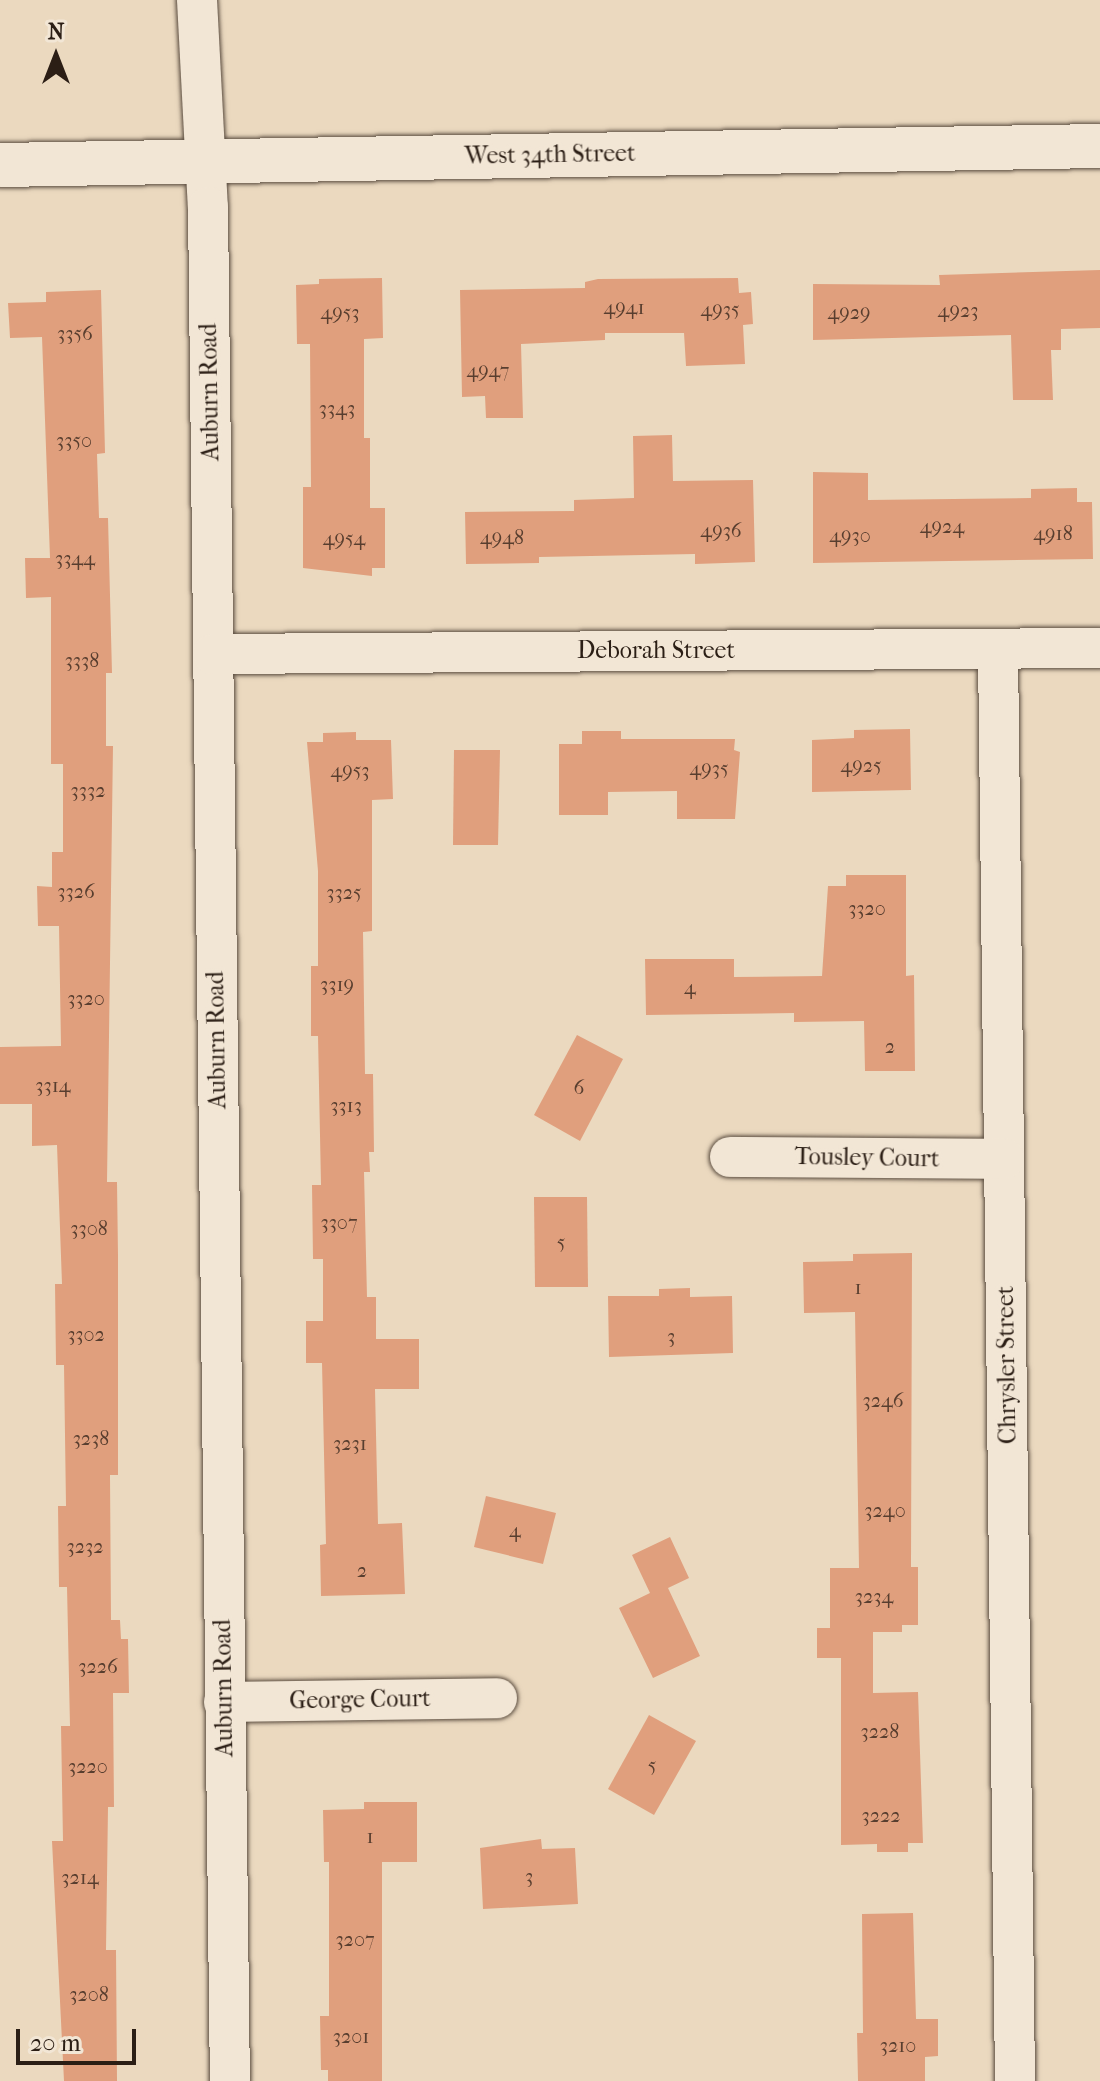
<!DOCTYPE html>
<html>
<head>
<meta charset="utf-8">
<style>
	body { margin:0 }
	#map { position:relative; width:1100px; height:2081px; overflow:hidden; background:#ebd9bf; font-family:"IM FELL French Canon",serif }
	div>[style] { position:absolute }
	.building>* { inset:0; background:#e09f7d }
	.roads { filter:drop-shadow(0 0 2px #5b4d40) drop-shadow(0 0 2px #5b4d40) }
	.street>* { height:40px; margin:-20px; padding:0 20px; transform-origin:20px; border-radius:20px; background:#f2e6d5 }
	.secondary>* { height:44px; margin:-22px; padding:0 22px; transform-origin:22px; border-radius:22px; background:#f2e6d5 }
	span { translate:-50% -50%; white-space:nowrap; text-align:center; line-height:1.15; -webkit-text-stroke:8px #f2e6d5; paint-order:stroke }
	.number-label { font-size:20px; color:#583e2f }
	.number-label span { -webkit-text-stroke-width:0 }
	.street-label { font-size:24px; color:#2b1e15 }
	.north { position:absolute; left:16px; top:16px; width:80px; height:80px; -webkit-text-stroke:6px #f2e6d5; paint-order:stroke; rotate:0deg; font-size:22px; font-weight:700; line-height:32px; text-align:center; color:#2b1e15 }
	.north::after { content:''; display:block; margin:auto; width:28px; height:36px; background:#2b1e15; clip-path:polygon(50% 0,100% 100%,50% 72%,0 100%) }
	.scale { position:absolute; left:16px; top:2029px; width:120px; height:36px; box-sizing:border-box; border:4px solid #2b1e15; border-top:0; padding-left:10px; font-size:24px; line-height:28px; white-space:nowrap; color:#2b1e15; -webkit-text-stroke:6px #f2e6d5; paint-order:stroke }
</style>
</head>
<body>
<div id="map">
	<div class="building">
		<div style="clip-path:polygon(1100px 270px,1100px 328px,1061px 329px,1061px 350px,1051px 350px,1053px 400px,1013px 400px,1011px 335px,813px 340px,813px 284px,940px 285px,939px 275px)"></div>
		<div style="clip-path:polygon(382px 278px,383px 338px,364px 339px,364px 438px,370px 438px,370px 508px,385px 508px,385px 568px,372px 568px,372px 576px,303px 568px,303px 487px,311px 487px,310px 344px,297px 344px,296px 285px,319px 284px,319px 279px)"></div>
		<div style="clip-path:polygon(738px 278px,739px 293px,751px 292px,753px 324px,743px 325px,745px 364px,686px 366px,684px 333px,605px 333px,605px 340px,521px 344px,523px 418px,486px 418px,485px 396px,462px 397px,460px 290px,585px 288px,585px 282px,598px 279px)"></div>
		<div style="clip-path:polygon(101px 290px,105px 453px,97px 454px,99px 518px,108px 518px,112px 673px,106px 673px,106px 746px,113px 746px,107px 1182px,117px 1182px,118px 1256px,118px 1475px,110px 1475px,111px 1620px,120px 1620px,121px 1639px,128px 1639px,129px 1693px,113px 1693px,114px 1807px,108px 1807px,106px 1950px,116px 1950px,117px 2081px,64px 2081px,52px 1841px,63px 1841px,61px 1726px,70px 1726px,67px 1587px,59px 1587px,58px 1506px,66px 1506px,64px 1365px,56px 1365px,55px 1284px,62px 1284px,57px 1145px,32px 1146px,32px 1104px,0 1104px,0 1047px,61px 1046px,59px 926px,38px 926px,37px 886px,52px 887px,52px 852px,63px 852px,63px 764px,51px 764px,51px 597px,26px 598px,25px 558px,50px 558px,42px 337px,10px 338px,8px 303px,46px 302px,46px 292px)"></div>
		<div style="clip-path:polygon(672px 435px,673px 481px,753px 480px,755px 562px,695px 564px,695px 554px,539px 557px,539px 563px,466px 564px,465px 512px,574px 511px,574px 500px,634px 498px,633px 436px)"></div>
		<div style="clip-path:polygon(813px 472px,868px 473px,868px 500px,1031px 498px,1031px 489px,1077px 488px,1077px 502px,1092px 502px,1093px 559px,813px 563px)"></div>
		<div style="clip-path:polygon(910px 729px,911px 790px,812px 792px,812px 740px,854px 738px,854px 730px)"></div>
		<div style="clip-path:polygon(582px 731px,621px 731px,621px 739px,735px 739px,734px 750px,740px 752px,735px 819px,677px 819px,677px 791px,608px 792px,608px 815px,559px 815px,559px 744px,582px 744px)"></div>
		<div style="clip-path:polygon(356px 732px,356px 740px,391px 740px,393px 799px,372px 800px,372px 931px,363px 932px,365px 1074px,373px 1074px,374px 1152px,369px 1152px,370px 1172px,364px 1172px,367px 1297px,376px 1297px,376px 1339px,419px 1339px,419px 1389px,375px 1389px,378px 1524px,402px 1523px,405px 1594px,321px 1596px,320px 1545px,326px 1544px,322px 1363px,306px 1363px,306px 1321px,323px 1321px,323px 1259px,313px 1259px,312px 1185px,321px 1185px,318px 1036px,311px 1036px,311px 966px,318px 966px,318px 871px,307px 742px,323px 742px,323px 733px)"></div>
		<div style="clip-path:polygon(454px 750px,500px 750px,498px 845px,453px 845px)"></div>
		<div style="clip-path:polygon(846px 875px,906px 875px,906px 976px,914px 975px,915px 1071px,865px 1071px,864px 1021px,794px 1022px,794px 1013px,646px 1015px,645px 959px,734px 959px,734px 977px,822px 976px,828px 886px,846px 886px)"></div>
		<div style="clip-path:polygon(577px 1035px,623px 1059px,580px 1141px,534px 1115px)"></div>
		<div style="clip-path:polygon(534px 1197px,587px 1197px,588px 1287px,535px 1287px)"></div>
		<div style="clip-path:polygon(912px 1253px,911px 1567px,918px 1567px,918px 1625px,902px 1625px,902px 1632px,873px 1632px,873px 1693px,918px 1692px,923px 1843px,908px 1843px,908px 1852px,877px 1852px,877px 1844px,841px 1845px,841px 1658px,817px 1658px,817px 1628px,830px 1628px,830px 1568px,859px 1568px,855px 1312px,804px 1313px,803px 1262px,853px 1261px,853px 1254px)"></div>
		<div style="clip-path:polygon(690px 1288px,690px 1297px,732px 1296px,733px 1353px,609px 1357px,608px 1296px,659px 1296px,659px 1289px)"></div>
		<div style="clip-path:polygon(486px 1496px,556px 1513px,543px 1564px,474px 1547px)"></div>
		<div style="clip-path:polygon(670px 1537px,689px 1578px,668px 1588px,700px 1656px,653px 1678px,619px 1608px,650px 1593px,632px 1555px)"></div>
		<div style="clip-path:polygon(649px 1715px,696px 1741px,654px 1815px,608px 1789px)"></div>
		<div style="clip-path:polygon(364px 1802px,417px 1802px,417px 1862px,382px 1862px,382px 2081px,328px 2081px,328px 2070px,321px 2070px,320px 2016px,329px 2016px,329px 1862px,324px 1862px,323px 1810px,364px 1809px)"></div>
		<div style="clip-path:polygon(541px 1839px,542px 1849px,575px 1848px,578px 1904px,483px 1909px,480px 1848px)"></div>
		<div style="clip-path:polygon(913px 1913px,916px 2019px,938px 2019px,938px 2056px,925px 2057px,925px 2081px,858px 2081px,857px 2033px,863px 2033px,862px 1914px)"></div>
	</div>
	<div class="roads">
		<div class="street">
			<div style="left:197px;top:0;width:207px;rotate:87deg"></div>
			<div style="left:208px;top:207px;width:1874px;rotate:89.33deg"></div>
			<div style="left:998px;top:649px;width:1432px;rotate:89.32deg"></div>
			<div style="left:213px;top:654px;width:887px;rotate:-0.39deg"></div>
			<div style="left:730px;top:1157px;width:274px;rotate:0.4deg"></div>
			<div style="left:224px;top:1702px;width:273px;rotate:-0.8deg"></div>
		</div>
		<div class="secondary">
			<div style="left:0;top:165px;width:1100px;rotate:-0.99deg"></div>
		</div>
	</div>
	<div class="number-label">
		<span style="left:624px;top:307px">4941</span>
		<span style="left:720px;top:309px">4935</span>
		<span style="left:958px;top:310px">4923</span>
		<span style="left:340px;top:312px">4953</span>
		<span style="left:849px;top:312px">4929</span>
		<span style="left:75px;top:333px">3356</span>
		<span style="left:488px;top:370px">4947</span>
		<span style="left:337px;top:408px">3343</span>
		<span style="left:74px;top:440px">3350</span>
		<span style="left:942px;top:526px">4924</span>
		<span style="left:721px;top:530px">4936</span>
		<span style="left:1053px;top:533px">4918</span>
		<span style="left:850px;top:535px">4930</span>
		<span style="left:502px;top:537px">4948</span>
		<span style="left:344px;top:538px">4954</span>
		<span style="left:75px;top:558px">3344</span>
		<span style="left:82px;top:660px">3338</span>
		<span style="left:861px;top:765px">4925</span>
		<span style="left:709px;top:768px">4935</span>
		<span style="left:350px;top:770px">4953</span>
		<span style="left:88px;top:790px">3332</span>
		<span style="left:76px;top:891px">3326</span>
		<span style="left:344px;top:892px">3325</span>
		<span style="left:867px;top:908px">3320</span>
		<span style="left:337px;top:984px">3319</span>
		<span style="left:690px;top:987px">4</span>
		<span style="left:86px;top:998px">3320</span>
		<span style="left:890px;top:1046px">2</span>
		<span style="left:53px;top:1085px">3314</span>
		<span style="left:579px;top:1087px">6</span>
		<span style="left:346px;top:1105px">3313</span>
		<span style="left:339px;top:1222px">3307</span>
		<span style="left:89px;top:1228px">3308</span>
		<span style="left:561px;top:1242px">5</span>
		<span style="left:858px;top:1287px">1</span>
		<span style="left:86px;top:1334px">3302</span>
		<span style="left:671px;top:1336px">3</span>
		<span style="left:883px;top:1400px">3246</span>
		<span style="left:91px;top:1438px">3238</span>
		<span style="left:350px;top:1443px">3231</span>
		<span style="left:885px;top:1510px">3240</span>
		<span style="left:515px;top:1530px">4</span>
		<span style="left:85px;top:1546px">3232</span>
		<span style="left:362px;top:1570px">2</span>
		<span style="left:874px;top:1596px">3234</span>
		<span style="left:98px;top:1666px">3226</span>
		<span style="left:880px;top:1731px">3228</span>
		<span style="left:652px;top:1765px">5</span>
		<span style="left:88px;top:1766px">3220</span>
		<span style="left:881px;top:1815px">3222</span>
		<span style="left:370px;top:1836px">1</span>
		<span style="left:529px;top:1876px">3</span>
		<span style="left:80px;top:1877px">3214</span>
		<span style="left:355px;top:1939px">3207</span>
		<span style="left:89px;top:1994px">3208</span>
		<span style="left:351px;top:2036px">3201</span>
		<span style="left:898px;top:2045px">3210</span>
	</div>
	<div class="street-label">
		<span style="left:550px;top:155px;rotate:-1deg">West 34th Street</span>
		<span style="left:210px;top:392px;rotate:-91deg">Auburn Road</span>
		<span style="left:656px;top:651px">Deborah Street</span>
		<span style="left:217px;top:1040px;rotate:-91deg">Auburn Road</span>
		<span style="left:867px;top:1158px;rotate:1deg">Tousley Court</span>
		<span style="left:1007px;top:1365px;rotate:-91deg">Chrysler Street</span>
		<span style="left:224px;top:1688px;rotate:-91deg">Auburn Road</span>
		<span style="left:360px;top:1700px;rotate:-1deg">George Court</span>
	</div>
	<div class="north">N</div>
	<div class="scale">20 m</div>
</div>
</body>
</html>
